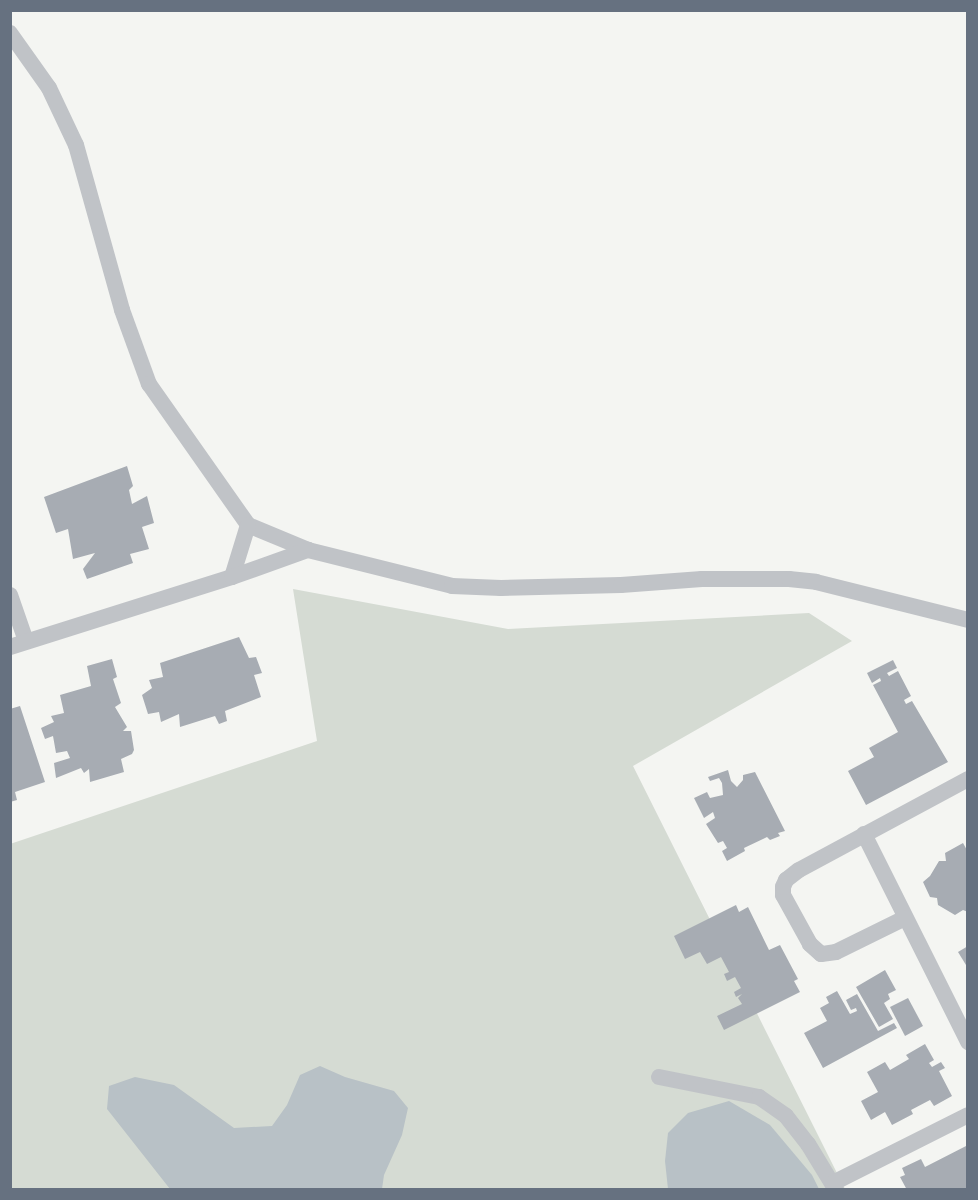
<!DOCTYPE html>
<html>
<head>
<meta charset="utf-8">
<style>
	body { margin:0 }
	#map { position:relative; width:978px; height:1200px; overflow:hidden; background:#f4f5f2; font-family:Raleway,sans-serif }
	div>[style] { position:absolute }
	.green>* { inset:0; background:#d5dbd3 }
	.water>* { inset:0; background:#b8c1c6 }
	.building>* { inset:0; background:#a7acb3 }
	.minor>* { height:16px; margin:-8px; padding:0 8px; transform-origin:8px; border-radius:8px; background:#c0c3c7 }
	span { translate:-50% -50%; white-space:nowrap; text-align:center; line-height:1.15; -webkit-text-stroke:6px #fff; paint-order:stroke }
	.frame { position:absolute; inset:0; border:12px solid #667180; pointer-events:none }
</style>
</head>
<body>
<div id="map">
	<div class="green">
		<div style="clip-path:polygon(293px 589px,508px 629px,809px 613px,852px 641px,633px 766px,845px 1189px,11px 1189px,10px 844px,317px 741px)"></div>
	</div>
	<div class="water">
		<div style="clip-path:polygon(320px 1066px,345px 1077px,394px 1091px,408px 1108px,402px 1135px,384px 1175px,382px 1189px,170px 1189px,107px 1109px,109px 1086px,135px 1077px,174px 1085px,234px 1128px,272px 1126px,287px 1105px,300px 1075px)"></div>
		<div style="clip-path:polygon(729px 1101px,770px 1125px,812px 1175px,819px 1189px,668px 1189px,665px 1161px,668px 1133px,688px 1113px)"></div>
	</div>
	<div class="building">
		<div style="clip-path:polygon(127px 466px,133px 486px,129px 490px,132px 504px,147px 496px,154px 523px,142px 527px,149px 549px,130px 554px,133px 563px,87px 579px,83px 569px,95px 553px,73px 559px,68px 529px,56px 533px,44px 497px)"></div>
		<div style="clip-path:polygon(239px 637px,249px 658px,256px 657px,262px 673px,254px 675px,261px 697px,225px 711px,227px 721px,219px 724px,215px 716px,180px 727px,179px 714px,161px 722px,159px 712px,148px 714px,142px 695px,152px 688px,149px 680px,163px 677px,160px 663px)"></div>
		<div style="clip-path:polygon(112px 659px,117px 677px,113px 679px,121px 703px,115px 707px,127px 727px,123px 731px,131px 731px,134px 750px,132px 754px,121px 759px,124px 772px,90px 782px,89px 769px,84px 773px,81px 768px,56px 778px,54px 763px,70px 758px,67px 751px,56px 753px,53px 736px,45px 739px,41px 728px,54px 722px,51px 716px,64px 713px,60px 695px,91px 686px,87px 666px)"></div>
		<div style="clip-path:polygon(893px 660px,897px 668px,887px 673px,889px 676px,898px 671px,911px 696px,904px 700px,906px 704px,912px 701px,948px 762px,866px 805px,848px 771px,874px 757px,869px 748px,898px 732px,873px 685px,881px 681px,880px 678px,872px 683px,867px 673px)"></div>
		<div style="clip-path:polygon(20px 706px,45px 782px,15px 792px,17px 800px,10px 802px,10px 709px)"></div>
		<div style="clip-path:polygon(728px 770px,731px 781px,737px 787px,743px 780px,743px 775px,755px 772px,785px 831px,778px 833px,780px 836px,770px 840px,767px 837px,744px 848px,745px 851px,727px 861px,722px 851px,727px 848px,723px 841px,718px 843px,706px 824px,715px 818px,713px 812px,704px 818px,694px 798px,707px 792px,710px 798px,723px 795px,722px 783px,719px 778px,710px 781px,708px 777px)"></div>
		<div style="clip-path:polygon(963px 843px,968px 852px,968px 912px,963px 910px,955px 915px,938px 905px,937px 898px,930px 897px,923px 882px,930px 876px,939px 861px,946px 861px,945px 853px)"></div>
		<div style="clip-path:polygon(736px 905px,739px 912px,748px 907px,769px 950px,780px 945px,798px 979px,794px 981px,800px 992px,724px 1030px,717px 1016px,742px 1004px,738px 998px,742px 994px,736px 997px,734px 992px,741px 988px,735px 977px,727px 981px,724px 974px,729px 972px,721px 957px,707px 964px,700px 952px,685px 959px,674px 936px)"></div>
		<div style="clip-path:polygon(968px 946px,968px 964px,966px 965px,958px 952px)"></div>
		<div style="clip-path:polygon(885px 970px,896px 990px,888px 994px,890px 999px,884px 1003px,893px 1019px,879px 1027px,856px 987px)"></div>
		<div style="clip-path:polygon(837px 991px,850px 1014px,857px 1011px,856px 1008px,851px 1010px,846px 1000px,857px 994px,878px 1031px,894px 1023px,897px 1028px,823px 1068px,804px 1033px,827px 1021px,820px 1008px,829px 1003px,826px 997px)"></div>
		<div style="clip-path:polygon(908px 998px,923px 1026px,905px 1036px,890px 1007px)"></div>
		<div style="clip-path:polygon(925px 1044px,934px 1060px,929px 1063px,932px 1067px,941px 1062px,945px 1068px,939px 1071px,952px 1096px,934px 1106px,930px 1100px,911px 1110px,913px 1114px,892px 1125px,885px 1112px,871px 1120px,861px 1101px,878px 1092px,867px 1072px,885px 1062px,890px 1070px,909px 1059px,906px 1055px)"></div>
		<div style="clip-path:polygon(968px 1145px,968px 1190px,907px 1190px,900px 1177px,905px 1175px,902px 1168px,921px 1159px,925px 1167px)"></div>
	</div>
	<div class="minor">
		<div style="left:10px;top:33px;width:67px;rotate:54.7deg"></div>
		<div style="left:49px;top:88px;width:63px;rotate:64.7deg"></div>
		<div style="left:76px;top:145px;width:171px;rotate:74.4deg"></div>
		<div style="left:122px;top:310px;width:79px;rotate:70deg"></div>
		<div style="left:149px;top:384px;width:172px;rotate:54.9deg"></div>
		<div style="left:248px;top:525px;width:65px;rotate:22.6deg"></div>
		<div style="left:308px;top:550px;width:148px;rotate:14deg"></div>
		<div style="left:452px;top:586px;width:49px;rotate:2.3deg"></div>
		<div style="left:501px;top:588px;width:120px;rotate:-1.4deg"></div>
		<div style="left:621px;top:585px;width:81px;rotate:-4.2deg"></div>
		<div style="left:702px;top:579px;width:87px"></div>
		<div style="left:789px;top:579px;width:27px;rotate:6deg"></div>
		<div style="left:816px;top:582px;width:157px;rotate:14deg"></div>
		<div style="left:232px;top:577px;width:54px;rotate:-72.9deg"></div>
		<div style="left:10px;top:595px;width:49px;rotate:70.8deg"></div>
		<div style="left:10px;top:647px;width:233px;rotate:-17.5deg"></div>
		<div style="left:232px;top:577px;width:81px;rotate:-19.6deg"></div>
		<div style="left:864px;top:834px;width:233px;rotate:63.4deg"></div>
		<div style="left:905px;top:918px;width:77px;rotate:153.8deg"></div>
		<div style="left:836px;top:952px;width:15px;rotate:172deg"></div>
		<div style="left:821px;top:954px;width:15px;rotate:-138deg"></div>
		<div style="left:810px;top:944px;width:56px;rotate:-118.9deg"></div>
		<div style="left:783px;top:895px;width:8px;rotate:-90deg"></div>
		<div style="left:783px;top:887px;width:8px;rotate:-67deg"></div>
		<div style="left:786px;top:880px;width:16px;rotate:-38deg"></div>
		<div style="left:799px;top:870px;width:192px;rotate:-28.3deg"></div>
		<div style="left:659px;top:1077px;width:102px;rotate:11.3deg"></div>
		<div style="left:759px;top:1097px;width:33px;rotate:35deg"></div>
		<div style="left:786px;top:1116px;width:36px;rotate:52deg"></div>
		<div style="left:808px;top:1144px;width:54px;rotate:58.7deg"></div>
		<div style="left:833px;top:1183px;width:151px;rotate:-26.7deg"></div>
	</div>
	<div class="frame"></div>
</div>
</body>
</html>
